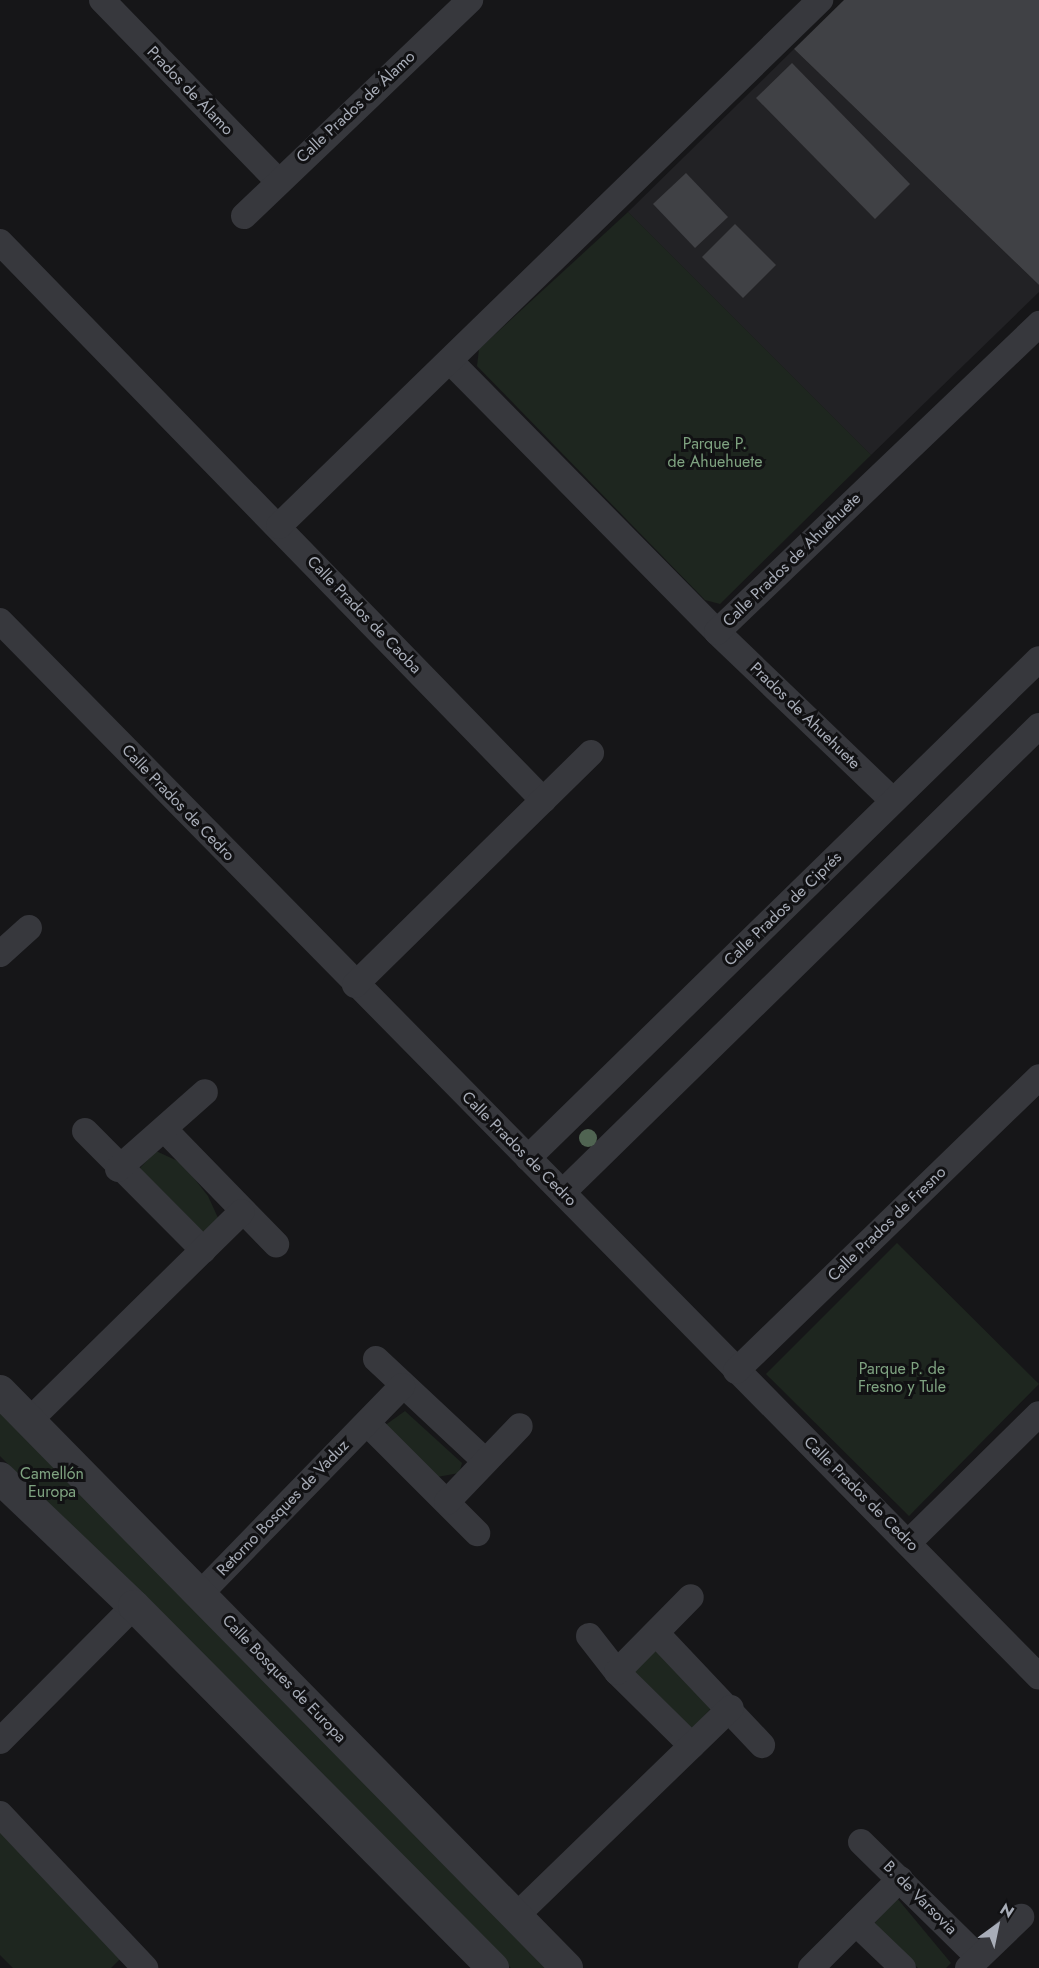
<!DOCTYPE html>
<html>
<head>
<meta charset="utf-8">
<style>
	body { margin:0 }
	#map { position:relative; width:1039px; height:1968px; overflow:hidden; background:#161618; font-family:Jost,sans-serif }
	div>[style] { position:absolute }
	.built>* { inset:0; background:#222225 }
	.green>* { inset:0; background:#1e261f }
	.building>* { inset:0; background:#404145 }
	.minor>* { height:26px; margin:-13px; padding:0 13px; transform-origin:13px; border-radius:13px; background:#37383d }
	.tertiary>* { height:32px; margin:-16px; padding:0 16px; transform-origin:16px; border-radius:16px; background:#37383d }
	.trees>* { width:18px; height:18px; margin:-9px; border-radius:50%; background:#506452 }
	span { translate:-50% -50%; white-space:nowrap; text-align:center; line-height:1.15; -webkit-text-stroke:6px #111113; paint-order:stroke }
	.street-label { font-size:16px; color:#a8adb8 }
	.park-label { font-size:16px; color:#7fa381 }
	.north { position:absolute; left:967px; top:1896px; width:60px; height:60px; -webkit-text-stroke:4px #111113; paint-order:stroke; rotate:33deg; font-size:16px; font-weight:700; line-height:24px; text-align:center; color:#a8adb8 }
	.north::after { content:''; display:block; margin:auto; width:21px; height:27px; background:#a8adb8; clip-path:polygon(50% 0,100% 100%,50% 72%,0 100%) }
</style>
</head>
<body>
<div id="map">
	<div class="built">
		<div style="clip-path:polygon(794px 49px,1039px 285px,1039px 292px,871px 455px,628px 212px)"></div>
	</div>
	<div class="green">
		<div style="clip-path:polygon(628px 212px,871px 455px,720px 604px,705px 600px,477px 366px,479px 349px)"></div>
		<div style="clip-path:polygon(156px 1151px,182px 1163px,208px 1196px,219px 1220px,212px 1230px,196px 1232px,158px 1199px,140px 1168px)"></div>
		<div style="clip-path:polygon(897px 1243px,1039px 1384px,909px 1516px,766px 1374px)"></div>
		<div style="clip-path:polygon(0 1404px,558px 1968px,511px 1968px,170px 1628px,0 1456px)"></div>
		<div style="clip-path:polygon(405px 1411px,462px 1463px,459px 1473px,437px 1477px,384px 1426px)"></div>
		<div style="clip-path:polygon(654px 1648px,714px 1705px,692px 1729px,629px 1671px)"></div>
		<div style="clip-path:polygon(0 1827px,121px 1958px,111px 1968px,13px 1968px,0 1955px)"></div>
		<div style="clip-path:polygon(897px 1898px,951px 1963px,946px 1968px,918px 1968px,873px 1925px)"></div>
	</div>
	<div class="building">
		<div style="clip-path:polygon(844px 0,1039px 0,1039px 285px,794px 49px)"></div>
		<div style="clip-path:polygon(792px 63px,910px 184px,875px 219px,756px 98px)"></div>
		<div style="clip-path:polygon(686px 173px,728px 217px,695px 248px,653px 204px)"></div>
		<div style="clip-path:polygon(735px 224px,776px 265px,743px 298px,702px 257px)"></div>
	</div>
	<div class="minor">
		<div style="left:102px;top:0;width:252px;rotate:45.8deg"></div>
		<div style="left:244px;top:216px;width:313px;rotate:-43.7deg"></div>
		<div style="left:0;top:242px;width:779px;rotate:45.78deg"></div>
		<div style="left:450px;top:361px;width:380px;rotate:45.4deg"></div>
		<div style="left:717px;top:632px;width:244px;rotate:43.8deg"></div>
		<div style="left:279px;top:526px;width:755px;rotate:-44.19deg"></div>
		<div style="left:0;top:621px;width:1481px;rotate:45.46deg"></div>
		<div style="left:717px;top:632px;width:446px;rotate:-43.7deg"></div>
		<div style="left:0;top:954px;width:39px;rotate:-42deg"></div>
		<div style="left:355px;top:985px;width:331px;rotate:-44.5deg"></div>
		<div style="left:164px;top:1129px;width:161px;rotate:45.8deg"></div>
		<div style="left:85px;top:1131px;width:168px;rotate:45.2deg"></div>
		<div style="left:528px;top:1158px;width:714px;rotate:-44.32deg"></div>
		<div style="left:118px;top:1169px;width:116px;rotate:-41.5deg"></div>
		<div style="left:563px;top:1192px;width:666px;rotate:-44.39deg"></div>
		<div style="left:376px;top:1359px;width:149px;rotate:43.1deg"></div>
		<div style="left:736px;top:1371px;width:422px;rotate:-44.1deg"></div>
		<div style="left:29px;top:1421px;width:298px;rotate:-44.5deg"></div>
		<div style="left:367px;top:1423px;width:156px;rotate:45deg"></div>
		<div style="left:447px;top:1502px;width:105px;rotate:-46.2deg"></div>
		<div style="left:909px;top:1542px;width:182px;rotate:-44.6deg"></div>
		<div style="left:200px;top:1594px;width:290px;rotate:-45.8deg"></div>
		<div style="left:657px;top:1634px;width:153px;rotate:46.6deg"></div>
		<div style="left:589px;top:1636px;width:46px;rotate:52.1deg"></div>
		<div style="left:617px;top:1672px;width:105px;rotate:44.6deg"></div>
		<div style="left:617px;top:1672px;width:105px;rotate:-45.4deg"></div>
		<div style="left:0;top:1741px;width:190px;rotate:-45.2deg"></div>
		<div style="left:0;top:1814px;width:212px;rotate:46.7deg"></div>
		<div style="left:861px;top:1842px;width:163px;rotate:44.5deg"></div>
		<div style="left:516px;top:1916px;width:299px;rotate:-44.1deg"></div>
		<div style="left:856px;top:1923px;width:65px;rotate:43.8deg"></div>
		<div style="left:811px;top:1968px;width:126px;rotate:-45deg"></div>
		<div style="left:968px;top:1968px;width:74px;rotate:-43.9deg"></div>
	</div>
	<div class="tertiary">
		<div style="left:0;top:1391px;width:809px;rotate:45.5deg"></div>
		<div style="left:0;top:1478px;width:185px;rotate:43.7deg"></div>
		<div style="left:134px;top:1606px;width:510px;rotate:45.24deg"></div>
	</div>
	<div class="trees">
		<div style="left:588px;top:1138px"></div>
	</div>
	<div class="street-label">
		<span style="left:190px;top:91px;rotate:46deg">Prados de Álamo</span>
		<span style="left:356px;top:107px;rotate:-43deg">Calle Prados de Álamo</span>
		<span style="left:792px;top:560px;rotate:-44deg">Calle Prados de Ahuehuete</span>
		<span style="left:364px;top:615px;rotate:46deg">Calle Prados de Caoba</span>
		<span style="left:805px;top:716px;rotate:44deg">Prados de Ahuehuete</span>
		<span style="left:178px;top:803px;rotate:46deg">Calle Prados de Cedro</span>
		<span style="left:783px;top:909px;rotate:-44deg">Calle Prados de Ciprés</span>
		<span style="left:519px;top:1149px;rotate:45deg">Calle Prados de Cedro</span>
		<span style="left:887px;top:1224px;rotate:-44deg">Calle Prados de Fresno</span>
		<span style="left:861px;top:1494px;rotate:45deg">Calle Prados de Cedro</span>
		<span style="left:283px;top:1508px;rotate:-46deg">Retorno Bosques de Vaduz</span>
		<span style="left:284px;top:1679px;rotate:46deg">Calle Bosques de Europa</span>
		<span style="left:920px;top:1898px;rotate:45deg">B. de Varsovia</span>
	</div>
	<div class="park-label">
		<span style="left:715px;top:453px">Parque P.<br>de Ahuehuete</span>
		<span style="left:902px;top:1378px">Parque P. de<br>Fresno y Tule</span>
		<span style="left:52px;top:1483px">Camellón<br>Europa</span>
	</div>
	<div class="north">N</div>
</div>
</body>
</html>
